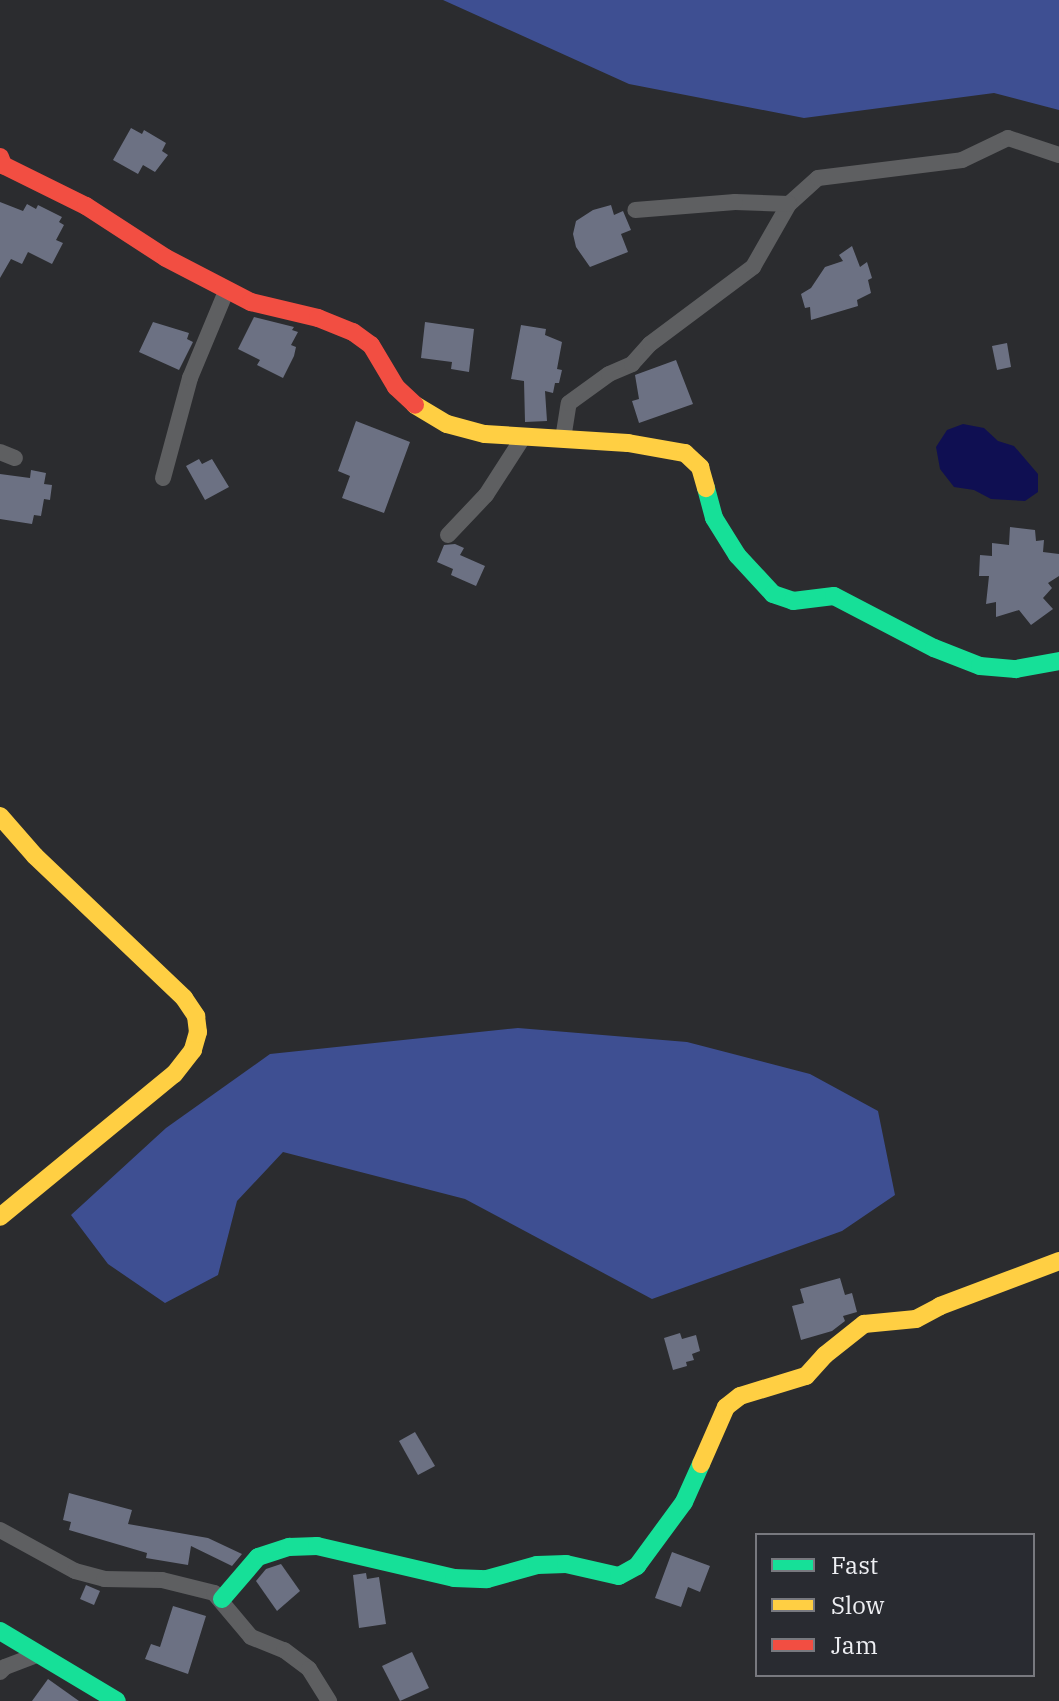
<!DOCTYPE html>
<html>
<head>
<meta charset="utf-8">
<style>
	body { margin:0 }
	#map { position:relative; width:1059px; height:1701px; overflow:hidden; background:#2b2c2f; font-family:"IBM Plex Serif",serif }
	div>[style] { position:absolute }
	.forest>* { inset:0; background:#3e4f92 }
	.water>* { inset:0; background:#0f0f52 }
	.building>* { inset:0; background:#6c7183 }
	.street>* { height:16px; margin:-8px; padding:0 8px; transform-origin:8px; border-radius:8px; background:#5e5f61 }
	.fast>* { height:18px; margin:-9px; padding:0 9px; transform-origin:9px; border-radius:9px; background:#16e098 }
	.slow>* { height:18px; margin:-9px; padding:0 9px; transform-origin:9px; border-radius:9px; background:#ffcf43 }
	.jam>* { height:18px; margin:-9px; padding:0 9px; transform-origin:9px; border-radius:9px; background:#f24e42 }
	span { translate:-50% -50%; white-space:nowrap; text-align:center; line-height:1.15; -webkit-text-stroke:8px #292b31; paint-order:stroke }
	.legend { position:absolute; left:755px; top:1533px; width:280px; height:144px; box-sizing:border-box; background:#292b31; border:2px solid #78797f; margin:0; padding:10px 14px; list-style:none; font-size:24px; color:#eeeff3 }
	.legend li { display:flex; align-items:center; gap:16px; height:40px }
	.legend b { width:40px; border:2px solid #78797f }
</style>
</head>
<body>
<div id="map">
	<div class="forest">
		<div style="clip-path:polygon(443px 0,1059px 0,1059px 110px,994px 93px,804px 118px,629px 84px)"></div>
		<div style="clip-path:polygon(518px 1028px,687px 1042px,810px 1074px,878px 1111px,895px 1195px,842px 1231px,652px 1299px,465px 1199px,283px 1152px,237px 1201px,218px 1275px,165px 1303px,108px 1264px,71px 1215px,166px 1128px,270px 1054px)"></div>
	</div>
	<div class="water">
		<div style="clip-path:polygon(963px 424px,984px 428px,998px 441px,1014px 446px,1038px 474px,1038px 492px,1025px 501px,991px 499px,974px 490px,954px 487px,940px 469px,936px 447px,947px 430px)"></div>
	</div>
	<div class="building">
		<div style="clip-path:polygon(131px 128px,142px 134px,144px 130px,166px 143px,162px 151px,168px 155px,155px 172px,143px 165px,138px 174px,113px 160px)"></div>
		<div style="clip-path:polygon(0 202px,23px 211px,27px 204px,36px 209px,38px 205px,62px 217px,59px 222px,64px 225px,56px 240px,63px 243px,52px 264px,28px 252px,22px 264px,11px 259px,0 278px)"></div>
		<div style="clip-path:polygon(611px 205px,614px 215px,623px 211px,631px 230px,621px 234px,628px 252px,590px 267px,576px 247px,573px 234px,576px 221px,593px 210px)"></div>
		<div style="clip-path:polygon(852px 246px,860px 267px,867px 262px,872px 278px,868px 280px,871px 293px,857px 300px,858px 306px,811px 320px,810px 307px,805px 308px,801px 294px,811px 288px,825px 267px,843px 261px,839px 255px)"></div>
		<div style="clip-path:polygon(254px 317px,294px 327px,292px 330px,298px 332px,291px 345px,296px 347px,294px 356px,283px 378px,257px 365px,260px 360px,238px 349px)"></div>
		<div style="clip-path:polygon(153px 322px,189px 333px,187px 339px,193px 342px,179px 370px,139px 352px)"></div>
		<div style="clip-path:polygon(425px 322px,474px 329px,469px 372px,451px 369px,452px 362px,421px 358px)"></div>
		<div style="clip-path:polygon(521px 325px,546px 329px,545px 335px,562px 342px,557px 369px,562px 370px,559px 383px,555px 383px,553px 393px,545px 391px,547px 421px,525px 422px,524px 381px,511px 379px)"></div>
		<div style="clip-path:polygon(1007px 343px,1011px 367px,997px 370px,992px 346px)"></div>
		<div style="clip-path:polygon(676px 360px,693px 404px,639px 423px,632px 401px,639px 399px,635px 375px)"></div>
		<div style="clip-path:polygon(356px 421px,410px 442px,384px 513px,342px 498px,350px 476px,338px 471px)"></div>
		<div style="clip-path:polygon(199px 459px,202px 464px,212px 459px,229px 487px,205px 500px,186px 466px)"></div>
		<div style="clip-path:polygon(31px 470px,46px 473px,44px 484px,52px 485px,50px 500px,44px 499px,41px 516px,34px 515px,32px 524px,0 519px,0 474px,30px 478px)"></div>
		<div style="clip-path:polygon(1010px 527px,1035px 530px,1036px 541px,1044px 540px,1043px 552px,1059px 554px,1059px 576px,1048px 583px,1052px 588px,1043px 598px,1053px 609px,1031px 625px,1019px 610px,996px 617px,996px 602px,986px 604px,989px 576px,979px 576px,980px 555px,992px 556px,992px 543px,1009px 545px)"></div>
		<div style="clip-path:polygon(455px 544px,464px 548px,460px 555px,485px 566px,476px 586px,451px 575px,453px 569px,437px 562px,444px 545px)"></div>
		<div style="clip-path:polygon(840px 1278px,845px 1295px,852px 1293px,857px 1312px,843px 1316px,845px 1321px,832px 1331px,801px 1340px,792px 1306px,804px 1303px,800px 1289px)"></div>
		<div style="clip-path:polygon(680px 1333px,682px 1339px,696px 1335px,700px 1351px,692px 1354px,694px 1360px,686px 1362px,687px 1366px,673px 1370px,664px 1338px)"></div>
		<div style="clip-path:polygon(415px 1432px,435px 1466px,418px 1475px,399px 1441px)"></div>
		<div style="clip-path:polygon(69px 1493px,132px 1510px,128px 1524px,208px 1538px,242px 1554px,232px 1566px,191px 1546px,188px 1565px,146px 1558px,147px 1553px,69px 1530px,71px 1522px,63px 1520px)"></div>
		<div style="clip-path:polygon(672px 1552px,710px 1566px,700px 1592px,688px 1587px,681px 1607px,655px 1598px)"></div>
		<div style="clip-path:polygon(281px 1564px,300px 1591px,277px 1611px,256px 1581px,266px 1569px)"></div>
		<div style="clip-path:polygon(366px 1573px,367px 1579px,379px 1577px,386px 1624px,359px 1628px,353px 1575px)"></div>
		<div style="clip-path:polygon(86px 1585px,100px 1591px,94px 1605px,80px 1599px)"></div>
		<div style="clip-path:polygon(173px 1606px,206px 1616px,188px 1674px,145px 1659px,151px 1644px,160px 1647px)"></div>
		<div style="clip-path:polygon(412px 1652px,429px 1688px,400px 1701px,382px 1666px)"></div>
		<div style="clip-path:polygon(48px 1679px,79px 1701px,32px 1701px)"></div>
	</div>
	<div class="street">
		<div style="left:789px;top:204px;width:39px;rotate:-42deg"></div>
		<div style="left:818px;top:178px;width:145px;rotate:-7.1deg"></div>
		<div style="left:962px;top:160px;width:51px;rotate:-25.6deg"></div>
		<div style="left:1008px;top:138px;width:54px;rotate:18.4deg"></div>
		<div style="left:563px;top:439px;width:36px;rotate:-81deg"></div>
		<div style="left:569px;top:403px;width:49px;rotate:-35.9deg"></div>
		<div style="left:609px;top:374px;width:25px;rotate:-23deg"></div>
		<div style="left:632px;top:364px;width:27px;rotate:-48deg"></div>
		<div style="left:650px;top:344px;width:129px;rotate:-36.8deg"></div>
		<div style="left:753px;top:267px;width:73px;rotate:-60.3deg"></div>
		<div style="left:789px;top:204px;width:54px;rotate:-177.9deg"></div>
		<div style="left:735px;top:202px;width:100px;rotate:175.4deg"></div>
		<div style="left:0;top:452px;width:16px;rotate:22deg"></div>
		<div style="left:163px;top:478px;width:104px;rotate:-74.9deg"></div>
		<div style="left:190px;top:378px;width:96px;rotate:-67.4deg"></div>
		<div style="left:448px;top:535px;width:55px;rotate:-46.5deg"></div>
		<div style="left:486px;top:495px;width:70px;rotate:-57.2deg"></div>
		<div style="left:0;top:1530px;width:85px;rotate:28.7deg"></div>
		<div style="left:75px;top:1571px;width:30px;rotate:15deg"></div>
		<div style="left:104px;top:1579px;width:58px;rotate:1deg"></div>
		<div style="left:162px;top:1580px;width:54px;rotate:14deg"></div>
		<div style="left:214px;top:1593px;width:57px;rotate:49.9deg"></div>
		<div style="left:251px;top:1637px;width:35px;rotate:22deg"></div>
		<div style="left:284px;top:1650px;width:31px;rotate:37deg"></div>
		<div style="left:309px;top:1669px;width:38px;rotate:58deg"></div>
		<div style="left:0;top:1672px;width:7px;rotate:-45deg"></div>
		<div style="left:5px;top:1667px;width:33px;rotate:-21deg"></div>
	</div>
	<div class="fast">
		<div style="left:706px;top:488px;width:31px;rotate:75deg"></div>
		<div style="left:714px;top:518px;width:44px;rotate:58.1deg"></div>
		<div style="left:737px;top:555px;width:53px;rotate:47.3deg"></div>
		<div style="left:773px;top:594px;width:21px;rotate:19deg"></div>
		<div style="left:793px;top:601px;width:41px;rotate:-7deg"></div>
		<div style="left:834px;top:596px;width:113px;rotate:27.5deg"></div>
		<div style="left:934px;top:648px;width:49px;rotate:21.4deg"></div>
		<div style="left:980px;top:666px;width:36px;rotate:5deg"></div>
		<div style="left:1016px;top:669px;width:44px;rotate:-10.5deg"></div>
		<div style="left:222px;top:1599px;width:55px;rotate:-49.4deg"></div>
		<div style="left:258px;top:1557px;width:33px;rotate:-18deg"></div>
		<div style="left:289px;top:1547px;width:28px;rotate:-2deg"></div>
		<div style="left:317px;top:1546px;width:141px;rotate:13.1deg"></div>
		<div style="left:454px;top:1578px;width:33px;rotate:2deg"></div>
		<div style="left:487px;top:1579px;width:52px;rotate:-15.6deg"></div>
		<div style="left:537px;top:1565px;width:29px;rotate:-2deg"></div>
		<div style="left:566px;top:1564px;width:54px;rotate:12.8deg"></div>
		<div style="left:619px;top:1576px;width:21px;rotate:-29deg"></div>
		<div style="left:637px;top:1566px;width:79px;rotate:-53.7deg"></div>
		<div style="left:684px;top:1502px;width:42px;rotate:-65.9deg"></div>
		<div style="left:0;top:1631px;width:136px;rotate:30.9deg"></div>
	</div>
	<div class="slow">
		<div style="left:415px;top:405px;width:37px;rotate:31deg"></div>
		<div style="left:447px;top:424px;width:39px;rotate:15deg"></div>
		<div style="left:485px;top:434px;width:143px;rotate:3.6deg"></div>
		<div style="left:628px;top:443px;width:58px;rotate:10deg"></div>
		<div style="left:685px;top:453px;width:21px;rotate:43deg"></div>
		<div style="left:700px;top:467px;width:22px;rotate:74deg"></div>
		<div style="left:0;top:816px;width:53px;rotate:48.8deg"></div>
		<div style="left:35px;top:856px;width:206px;rotate:43.6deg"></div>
		<div style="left:184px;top:998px;width:22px;rotate:56deg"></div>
		<div style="left:196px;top:1016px;width:16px;rotate:83deg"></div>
		<div style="left:198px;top:1032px;width:19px;rotate:106deg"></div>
		<div style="left:193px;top:1050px;width:31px;rotate:128deg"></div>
		<div style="left:174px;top:1074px;width:225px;rotate:140.6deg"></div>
		<div style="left:701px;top:1464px;width:62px;rotate:-66.3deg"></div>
		<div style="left:726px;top:1407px;width:18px;rotate:-38deg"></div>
		<div style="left:740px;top:1396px;width:69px;rotate:-16.9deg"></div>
		<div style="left:806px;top:1376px;width:28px;rotate:-48deg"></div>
		<div style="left:825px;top:1355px;width:50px;rotate:-38.5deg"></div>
		<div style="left:864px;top:1324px;width:52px;rotate:-5.5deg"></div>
		<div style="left:916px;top:1319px;width:27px;rotate:-28deg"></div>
		<div style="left:940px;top:1306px;width:127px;rotate:-20.7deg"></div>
	</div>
	<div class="jam">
		<div style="left:0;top:157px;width:9px;rotate:69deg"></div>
		<div style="left:3px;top:165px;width:93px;rotate:26.3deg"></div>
		<div style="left:86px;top:206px;width:95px;rotate:33deg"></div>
		<div style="left:166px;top:258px;width:96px;rotate:27.4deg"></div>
		<div style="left:251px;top:302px;width:69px;rotate:13.4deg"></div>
		<div style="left:318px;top:318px;width:38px;rotate:22deg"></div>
		<div style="left:353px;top:332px;width:22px;rotate:36deg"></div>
		<div style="left:371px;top:345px;width:49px;rotate:59.2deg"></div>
		<div style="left:396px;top:387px;width:26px;rotate:43deg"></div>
	</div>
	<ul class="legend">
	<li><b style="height:10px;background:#16e098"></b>Fast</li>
	<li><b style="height:10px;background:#ffcf43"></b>Slow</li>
	<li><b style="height:10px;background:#f24e42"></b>Jam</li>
	</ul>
</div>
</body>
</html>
